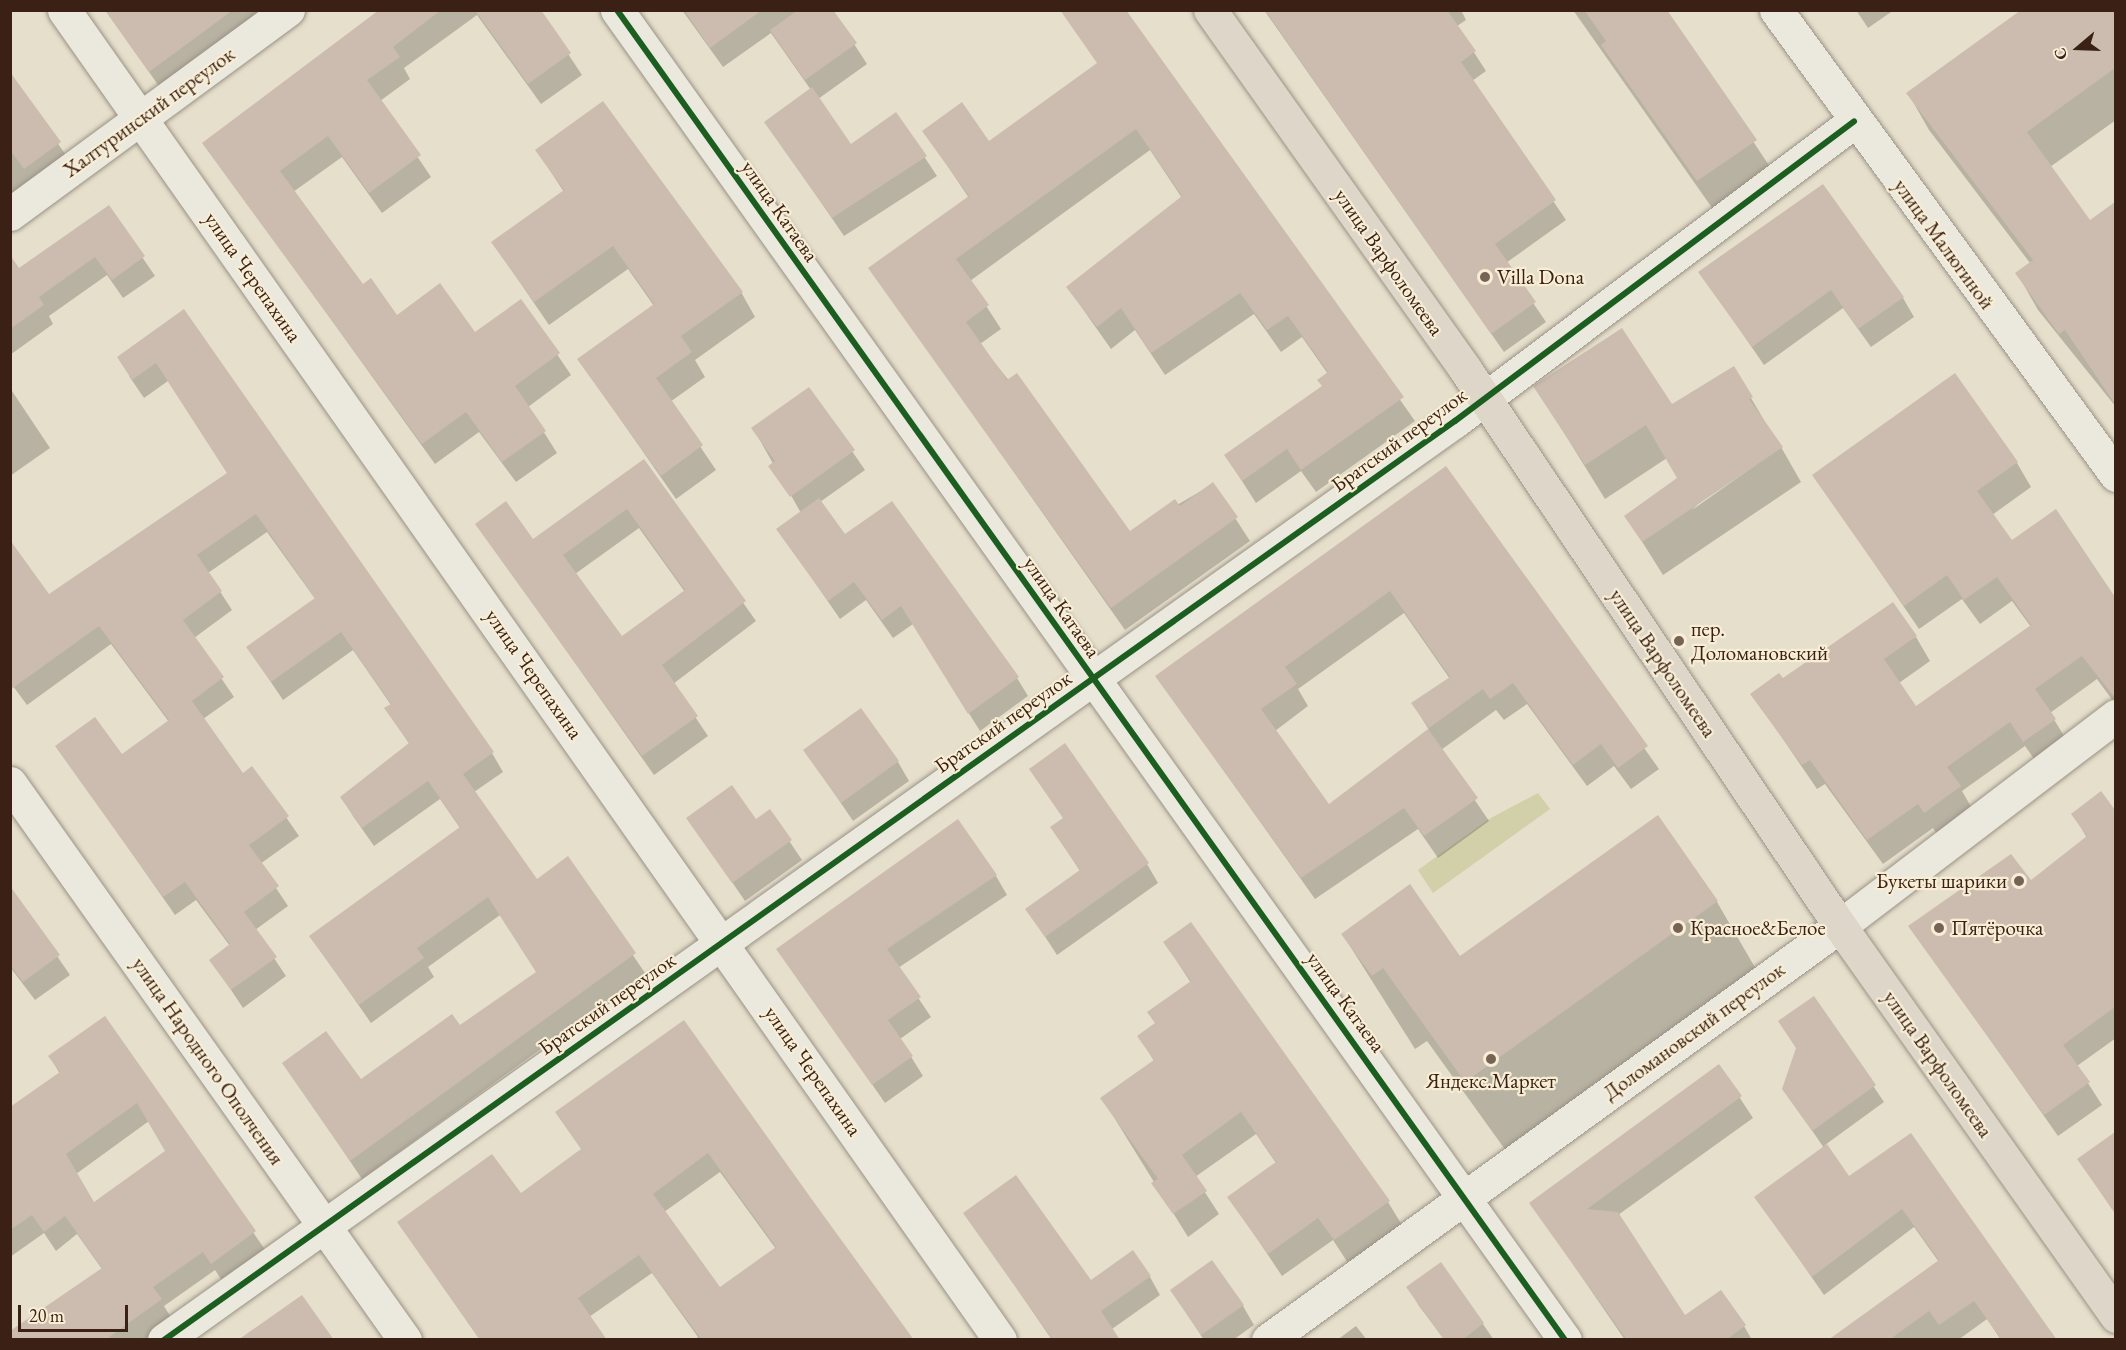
<!DOCTYPE html>
<html>
<head>
<meta charset="utf-8">
<style>
	body { margin:0 }
	#map { position:relative; width:2126px; height:1350px; overflow:hidden; background:#e6dfcb; font-family:"EB Garamond",serif }
	div>[style] { position:absolute }
	.green>* { inset:0; background:#d1d0a9 }
	.shadow>* { inset:0; background:#0003 }
	.building>* { inset:0; background:#ccbcaf }
	.roads { filter:drop-shadow(0 0 2px #9a9286) drop-shadow(0 0 2px #9a9286) }
	.minor>* { height:33px; margin:-16.5px; padding:0 16.5px; transform-origin:16.5px; border-radius:16.5px; background:#ebe8dd }
	.tertiary>* { height:33px; margin:-16.5px; padding:0 16.5px; transform-origin:16.5px; border-radius:16.5px; background:#ebe8dd }
	.secondary>* { height:33px; margin:-16.5px; padding:0 16.5px; transform-origin:16.5px; border-radius:16.5px; background:#ebe8dd }
	.primary>* { height:33px; margin:-16.5px; padding:0 16.5px; transform-origin:16.5px; border-radius:16.5px; background:#ded6c8 }
	.cycleway>* { height:6px; margin:-3px; padding:0 3px; transform-origin:3px; border-radius:3px; background:#1b5e20 }
	.dots>* { width:16px; height:16px; translate:-50% -50%; box-sizing:border-box; border:3px solid #f7eed5; border-radius:50% }
	span { translate:-50% -50%; white-space:nowrap; text-align:center; line-height:1.15; -webkit-text-stroke:4.5px #f7eed5; paint-order:stroke }
	.street-label { font-size:21px; color:#3b2015 }
	.poi-label { font-size:21px; color:#3b2015 }
	.left { translate:0 -50%; text-align:left }
	.right { translate:-100% -50%; text-align:right }
	.frame { position:absolute; inset:0; border:12px solid #3b2015; pointer-events:none }
	.north { position:absolute; left:2048px; top:18px; width:60px; height:60px; -webkit-text-stroke:4px #f7eed5; paint-order:stroke; rotate:251deg; font-size:16px; font-weight:700; line-height:24px; text-align:center; color:#3b2015 }
	.north::after { content:''; display:block; margin:auto; width:21px; height:27px; background:#3b2015; clip-path:polygon(50% 0,100% 100%,50% 72%,0 100%) }
	.scale { position:absolute; left:18px; top:1305px; width:110px; height:27px; box-sizing:border-box; border:3px solid #3b2015; border-top:0; padding-left:8px; font-size:18px; line-height:21px; white-space:nowrap; color:#3b2015; -webkit-text-stroke:4px #f7eed5; paint-order:stroke }
</style>
</head>
<body>
<div id="map">
	<div class="green">
		<div style="clip-path:polygon(1538px 793px,1550px 809px,1433px 893px,1418px 870px,1489px 819px)"></div>
	</div>
	<div class="shadow">
		<div style="clip-path:polygon(105px 10px,269px 10px,161px 89px)"></div>
		<div style="clip-path:polygon(381px 10px,539px 10px,582px 75px,541px 104px,477px 15px,404px 68px,410px 79px,380px 101px,431px 177px,382px 213px,342px 157px,293px 192px,362px 286px,396px 317px,474px 334px,521px 301px,571px 375px,528px 407px,557px 453px,516px 482px,479px 432px,435px 464px,204px 143px)"></div>
		<div style="clip-path:polygon(682px 10px,832px 10px,867px 64px,818px 99px,851px 146px,896px 114px,937px 176px,844px 236px,766px 122px,811px 90px,771px 33px,723px 67px)"></div>
		<div style="clip-path:polygon(1125px 10px,1415px 421px,1316px 492px,1301px 471px,1256px 503px,1226px 456px,1324px 387px,1328px 374px,1302px 337px,1281px 352px,1254px 314px,1165px 375px,1135px 330px,1111px 349px,1068px 288px,1182px 198px,1150px 150px,970px 281px,1001px 329px,980px 344px,1129px 533px,1213px 484px,1250px 541px,1125px 630px,870px 268px,969px 198px,924px 131px,988px 143px,1098px 64px)"></div>
		<div style="clip-path:polygon(1264px 10px,1461px 10px,1466px 20px,1457px 26px,1486px 71px,1472px 81px,1566px 220px,1506px 263px,1546px 322px,1504px 352px)"></div>
		<div style="clip-path:polygon(1573px 10px,1666px 10px,1780px 182px,1722px 222px)"></div>
		<div style="clip-path:polygon(1856px 10px,1894px 10px,1868px 28px)"></div>
		<div style="clip-path:polygon(2024px 10px,2116px 10px,2116px 120px,2050px 167px,2090px 222px,2116px 204px,2116px 407px,2038px 310px,2017px 273px,2030px 263px,1929px 130px,1908px 93px)"></div>
		<div style="clip-path:polygon(10px 74px,74px 167px,10px 213px)"></div>
		<div style="clip-path:polygon(537px 151px,741px 292px,755px 317px,695px 360px,705px 377px,670px 402px,716px 470px,676px 499px,579px 360px,654px 306px,628px 269px,549px 325px,493px 243px,564px 192px)"></div>
		<div style="clip-path:polygon(108px 207px,155px 276px,123px 298px,107px 275px,49px 316px,53px 324px,10px 355px,10px 277px)"></div>
		<div style="clip-path:polygon(1700px 272px,1903px 298px,1914px 317px,1871px 347px,1843px 308px,1764px 365px)"></div>
		<div style="clip-path:polygon(183px 311px,492px 753px,503px 772px,474px 792px,536px 881px,567px 858px,645px 973px,362px 1179px,284px 1063px,360px 1081px,459px 1027px,537px 973px,500px 915px,428px 967px,434px 977px,371px 1023px,311px 937px,460px 828px,440px 799px,374px 846px,353px 816px,342px 798px,410px 745px,386px 709px,391px 705px,353px 650px,283px 700px,248px 648px,316px 600px,267px 532px,208px 573px,232px 610px,194px 638px,234px 697px,203px 719px,243px 775px,252px 768px,299px 836px,260px 864px,288px 906px,255px 930px,286px 976px,243px 1008px,211px 960px,230px 946px,196px 900px,175px 915px,57px 746px,122px 756px,169px 722px,111px 644px,27px 705px,10px 682px,49px 596px,228px 474px,168px 381px,144px 398px,129px 376px)"></div>
		<div style="clip-path:polygon(1535px 386px,1672px 406px,1751px 398px,1771px 432px,1692px 510px,1781px 447px,1801px 482px,1663px 575px,1626px 516px,1679px 478px,1667px 458px,1605px 499px)"></div>
		<div style="clip-path:polygon(10px 388px,50px 448px,10px 476px)"></div>
		<div style="clip-path:polygon(809px 389px,865px 470px,820px 502px,845px 536px,1017px 678px,1028px 696px,980px 731px,913px 624px,893px 638px,866px 600px,840px 619px,778px 529px,801px 513px,753px 428px)"></div>
		<div style="clip-path:polygon(evenodd,643px 461px,756px 621px,673px 684px,708px 736px,654px 775px,477px 524px,533px 541px,643px 461px,639px 528px,685px 592px,622px 638px,575px 574px,639px 528px)"></div>
		<div style="clip-path:polygon(2017px 463px,2031px 487px,1992px 515px,2012px 542px,2055px 512px,2116px 599px,2116px 705px,2097px 679px,2050px 713px,2069px 744px,2039px 766px,2025px 746px,1962px 791px,1974px 812px,1939px 837px,1933px 828px,1883px 864px,1825px 784px,1817px 789px,1757px 701px,1782px 680px,1916px 637px,1930px 661px,1899px 683px,1916px 708px,2031px 627px,2012px 601px,1980px 624px,1962px 599px,1919px 629px,1814px 475px)"></div>
		<div style="clip-path:polygon(evenodd,1445px 468px,1659px 769px,1631px 789px,1614px 766px,1587px 786px,1527px 704px,1504px 720px,1496px 710px,1441px 750px,1489px 821px,1438px 858px,1418px 829px,1315px 899px,1157px 677px,1445px 468px,1404px 613px,1450px 679px,1413px 704px,1429px 730px,1328px 806px,1275px 731px,1308px 706px,1298px 689px,1404px 613px)"></div>
		<div style="clip-path:polygon(805px 750px,898px 762px,909px 781px,853px 821px)"></div>
		<div style="clip-path:polygon(1031px 770px,1147px 864px,1158px 883px,1057px 955px,1027px 909px,1080px 871px,1052px 828px,1064px 819px)"></div>
		<div style="clip-path:polygon(2101px 793px,2116px 813px,2116px 1038px,2077px 1066px,2102px 1105px,2058px 1136px,1910px 926px,2031px 882px,2087px 838px,2073px 814px)"></div>
		<div style="clip-path:polygon(769px 811px,802px 860px,745px 901px,688px 818px,756px 821px)"></div>
		<div style="clip-path:polygon(1657px 817px,1717px 902px,1760px 976px,1509px 1155px,1427px 1041px,1415px 1049px,1343px 935px,1460px 958px)"></div>
		<div style="clip-path:polygon(996px 876px,1007px 895px,898px 968px,931px 1017px,900px 1039px,923px 1076px,885px 1103px,778px 949px)"></div>
		<div style="clip-path:polygon(10px 887px,70px 975px,35px 1000px,10px 967px)"></div>
		<div style="clip-path:polygon(1165px 943px,1388px 1202px,1402px 1225px,1348px 1263px,1333px 1240px,1282px 1276px,1229px 1197px,1276px 1163px,1256px 1134px,1195px 1177px,1219px 1214px,1188px 1237px,1102px 1098px,1154px 1061px,1139px 1036px,1156px 1024px,1149px 1013px,1191px 983px)"></div>
		<div style="clip-path:polygon(1814px 998px,1884px 1102px,1825px 1145px,1849px 1178px,1910px 1135px,2056px 1340px,2001px 1340px,1987px 1319px,1958px 1340px,1844px 1340px,1939px 1262px,1914px 1227px,1824px 1295px,1756px 1197px,1824px 1148px,1783px 1088px,1797px 1049px,1780px 1022px)"></div>
		<div style="clip-path:polygon(evenodd,104px 1018px,266px 1251px,223px 1282px,215px 1270px,164px 1306px,172px 1319px,144px 1340px,10px 1340px,102px 1269px,77px 1234px,56px 1251px,44px 1233px,10px 1257px,10px 1194px,60px 1074px,50px 1057px,104px 1018px,149px 1121px,167px 1152px,93px 1204px,76px 1174px,149px 1121px)"></div>
		<div style="clip-path:polygon(evenodd,684px 1022px,912px 1340px,695px 1340px,698px 1337px,652px 1273px,589px 1317px,480px 1340px,399px 1223px,520px 1195px,582px 1150px,557px 1112px,684px 1022px,720px 1172px,776px 1249px,720px 1289px,664px 1212px,720px 1172px)"></div>
		<div style="clip-path:polygon(1719px 1066px,1753px 1118px,1618px 1215px,1685px 1317px,1744px 1326px,1752px 1340px,1625px 1340px,1531px 1203px)"></div>
		<div style="clip-path:polygon(2116px 1134px,2116px 1215px,2079px 1160px)"></div>
		<div style="clip-path:polygon(965px 1213px,1090px 1283px,1150px 1277px,1160px 1295px,1112px 1329px,1119px 1340px,1052px 1340px)"></div>
		<div style="clip-path:polygon(1441px 1264px,1494px 1340px,1445px 1340px,1419px 1306px,1408px 1287px)"></div>
		<div style="clip-path:polygon(1172px 1291px,1243px 1306px,1254px 1325px,1233px 1340px,1204px 1340px)"></div>
		<div style="clip-path:polygon(1356px 1326px,1367px 1340px,1337px 1340px)"></div>
	</div>
	<div class="building">
		<div style="clip-path:polygon(105px 10px,233px 10px,149px 72px)"></div>
		<div style="clip-path:polygon(379px 10px,441px 10px,393px 47px,400px 57px,367px 80px,421px 155px,369px 193px,328px 136px,280px 171px,363px 284px,371px 278px,397px 315px,440px 283px,475px 332px,521px 299px,560px 353px,515px 386px,546px 431px,502px 462px,466px 412px,422px 444px,202px 143px)"></div>
		<div style="clip-path:polygon(475px 10px,541px 10px,571px 53px,528px 84px)"></div>
		<div style="clip-path:polygon(684px 10px,762px 10px,710px 48px)"></div>
		<div style="clip-path:polygon(798px 10px,833px 10px,857px 43px,805px 80px,770px 30px)"></div>
		<div style="clip-path:polygon(1060px 10px,1126px 10px,1404px 397px,1301px 470px,1287px 449px,1242px 481px,1224px 455px,1322px 386px,1317px 380px,1328px 372px,1288px 316px,1267px 330px,1240px 293px,1151px 353px,1121px 308px,1097px 327px,1066px 287px,1182px 196px,1136px 129px,956px 259px,989px 305px,966px 322px,1007px 380px,1017px 373px,1130px 531px,1175px 499px,1180px 506px,1213px 482px,1238px 517px,1111px 608px,868px 268px,969px 196px,922px 131px,962px 102px,989px 141px,1097px 63px)"></div>
		<div style="clip-path:polygon(1265px 10px,1447px 10px,1476px 51px,1461px 62px,1556px 200px,1495px 244px,1536px 302px,1491px 334px)"></div>
		<div style="clip-path:polygon(1584px 10px,1667px 10px,1757px 140px,1697px 181px,1601px 45px,1606px 41px)"></div>
		<div style="clip-path:polygon(2021px 10px,2115px 10px,2115px 68px,2027px 132px,2090px 220px,2115px 202px,2115px 404px,2065px 330px,2059px 334px,2015px 273px,2033px 260px,1906px 93px)"></div>
		<div style="clip-path:polygon(10px 72px,61px 142px,24px 169px,10px 150px)"></div>
		<div style="clip-path:polygon(812px 87px,851px 144px,896px 112px,927px 156px,832px 218px,764px 122px)"></div>
		<div style="clip-path:polygon(603px 101px,743px 292px,681px 336px,692px 352px,656px 378px,703px 445px,661px 476px,577px 359px,654px 304px,613px 246px,534px 302px,491px 242px,564px 190px,535px 150px)"></div>
		<div style="clip-path:polygon(1823px 184px,1904px 297px,1858px 329px,1831px 290px,1752px 347px,1698px 272px)"></div>
		<div style="clip-path:polygon(109px 205px,145px 256px,112px 280px,95px 257px,39px 297px,44px 305px,10px 329px,10px 255px,19px 268px)"></div>
		<div style="clip-path:polygon(184px 309px,494px 752px,463px 774px,537px 879px,568px 856px,636px 953px,350px 1161px,282px 1063px,326px 1031px,361px 1079px,452px 1014px,460px 1025px,536px 972px,488px 897px,417px 948px,424px 958px,359px 1005px,309px 936px,460px 827px,428px 781px,362px 828px,340px 797px,409px 743px,384px 708px,391px 704px,341px 632px,271px 682px,246px 647px,315px 598px,256px 514px,197px 555px,222px 591px,183px 620px,224px 677px,192px 701px,243px 773px,252px 766px,289px 816px,249px 845px,279px 886px,244px 912px,277px 957px,231px 990px,209px 960px,230px 944px,185px 882px,163px 897px,55px 746px,95px 717px,122px 754px,169px 720px,99px 626px,10px 690px,10px 540px,49px 594px,227px 473px,156px 363px,132px 380px,117px 357px)"></div>
		<div style="clip-path:polygon(1622px 328px,1672px 404px,1734px 366px,1753px 397px,1749px 399px,1783px 447px,1642px 542px,1624px 516px,1677px 478px,1646px 425px,1585px 465px,1533px 386px)"></div>
		<div style="clip-path:polygon(1955px 373px,2018px 462px,1977px 491px,2012px 540px,2056px 509px,2115px 597px,2115px 698px,2082px 656px,2035px 689px,2056px 719px,2023px 742px,2010px 722px,1947px 767px,1961px 786px,1924px 813px,1918px 804px,1867px 840px,1810px 760px,1802px 765px,1750px 694px,1779px 673px,1783px 678px,1893px 602px,1917px 636px,1884px 659px,1916px 706px,2031px 625px,1997px 577px,1964px 600px,1947px 575px,1904px 606px,1812px 475px)"></div>
		<div style="clip-path:polygon(809px 387px,855px 450px,790px 497px,768px 466px,775px 461px,751px 428px)"></div>
		<div style="clip-path:polygon(evenodd,644px 459px,746px 601px,662px 665px,698px 716px,642px 756px,475px 524px,506px 501px,533px 539px,644px 459px,627px 509px,685px 590px,622px 636px,563px 555px,627px 509px)"></div>
		<div style="clip-path:polygon(1446px 466px,1648px 746px,1618px 768px,1601px 744px,1573px 765px,1513px 683px,1490px 699px,1483px 689px,1429px 728px,1411px 703px,1450px 677px,1390px 591px,1285px 667px,1297px 684px,1261px 709px,1329px 804px,1428px 729px,1478px 798px,1424px 836px,1404px 808px,1301px 878px,1155px 676px)"></div>
		<div style="clip-path:polygon(819px 498px,845px 534px,892px 501px,1019px 677px,968px 714px,901px 606px,882px 620px,854px 582px,828px 601px,776px 529px)"></div>
		<div style="clip-path:polygon(861px 708px,899px 761px,841px 803px,803px 750px)"></div>
		<div style="clip-path:polygon(1065px 743px,1149px 863px,1045px 937px,1025px 909px,1080px 870px,1050px 827px,1063px 818px,1029px 769px)"></div>
		<div style="clip-path:polygon(732px 785px,756px 819px,770px 809px,792px 840px,732px 883px,686px 818px)"></div>
		<div style="clip-path:polygon(2101px 791px,2115px 810px,2115px 1007px,2063px 1045px,2090px 1082px,2044px 1115px,1908px 926px,2011px 854px,2031px 880px,2087px 836px,2071px 814px)"></div>
		<div style="clip-path:polygon(1658px 815px,1718px 901px,1465px 1082px,1383px 968px,1372px 976px,1341px 934px,1410px 884px,1460px 956px)"></div>
		<div style="clip-path:polygon(958px 819px,997px 875px,887px 949px,921px 997px,888px 1020px,913px 1056px,872px 1085px,776px 949px)"></div>
		<div style="clip-path:polygon(10px 886px,60px 955px,23px 982px,10px 965px)"></div>
		<div style="clip-path:polygon(1191px 922px,1390px 1201px,1334px 1240px,1318px 1218px,1268px 1254px,1227px 1197px,1276px 1162px,1241px 1112px,1182px 1155px,1207px 1191px,1173px 1214px,1151px 1183px,1158px 1179px,1100px 1098px,1154px 1060px,1137px 1036px,1155px 1023px,1147px 1012px,1191px 981px,1163px 942px)"></div>
		<div style="clip-path:polygon(1814px 996px,1876px 1085px,1812px 1131px,1782px 1089px,1796px 1048px,1778px 1021px)"></div>
		<div style="clip-path:polygon(evenodd,105px 1016px,256px 1231px,211px 1264px,203px 1252px,153px 1287px,162px 1299px,105px 1340px,10px 1340px,10px 1331px,102px 1268px,65px 1216px,44px 1232px,32px 1215px,10px 1230px,10px 1107px,60px 1072px,48px 1056px,105px 1016px,137px 1103px,165px 1151px,94px 1202px,66px 1154px,137px 1103px)"></div>
		<div style="clip-path:polygon(evenodd,684px 1020px,813px 1201px,914px 1340px,702px 1340px,639px 1255px,578px 1298px,607px 1340px,480px 1340px,397px 1222px,492px 1154px,521px 1193px,581px 1149px,555px 1112px,684px 1020px,708px 1153px,776px 1247px,720px 1287px,653px 1194px,708px 1153px)"></div>
		<div style="clip-path:polygon(1719px 1064px,1742px 1096px,1587px 1209px,1618px 1212px,1685px 1315px,1721px 1290px,1746px 1325px,1726px 1340px,1627px 1340px,1529px 1203px)"></div>
		<div style="clip-path:polygon(2115px 1132px,2115px 1213px,2077px 1159px)"></div>
		<div style="clip-path:polygon(1911px 1133px,1970px 1217px,2057px 1340px,2002px 1340px,1974px 1301px,1939px 1325px,1929px 1311px,1889px 1340px,1828px 1340px,1939px 1260px,1902px 1209px,1812px 1277px,1754px 1197px,1827px 1144px,1849px 1176px)"></div>
		<div style="clip-path:polygon(1016px 1175px,1091px 1280px,1133px 1250px,1151px 1276px,1101px 1311px,1120px 1340px,1053px 1340px,963px 1213px)"></div>
		<div style="clip-path:polygon(1212px 1260px,1244px 1305px,1201px 1335px,1170px 1290px)"></div>
		<div style="clip-path:polygon(1441px 1262px,1484px 1323px,1462px 1340px,1444px 1340px,1406px 1287px)"></div>
		<div style="clip-path:polygon(302px 1295px,334px 1340px,238px 1340px)"></div>
	</div>
	<div class="roads">
		<div class="minor">
			<div style="left:64px;top:10px;width:1626px;rotate:54.86deg"></div>
			<div style="left:617px;top:10px;width:1633px;rotate:54.52deg"></div>
			<div style="left:10px;top:214px;width:345px;rotate:-36.3deg"></div>
			<div style="left:10px;top:783px;width:683px;rotate:54.66deg"></div>
			<div style="left:164px;top:1340px;width:1585px;rotate:-35.45deg"></div>
			<div style="left:1455px;top:421px;width:499px;rotate:-36.9deg"></div>
		</div>
		<div class="tertiary">
			<div style="left:1776px;top:10px;width:576px;rotate:53.83deg"></div>
		</div>
		<div class="secondary">
			<div style="left:1268px;top:1340px;width:706px;rotate:-35.9deg"></div>
			<div style="left:1840px;top:926px;width:347px;rotate:-37.3deg"></div>
		</div>
		<div class="primary">
			<div style="left:1210px;top:10px;width:440px;rotate:54.6deg"></div>
			<div style="left:1465px;top:369px;width:671px;rotate:56.05deg"></div>
			<div style="left:1840px;top:926px;width:478px;rotate:54.7deg"></div>
		</div>
	</div>
	<div class="cycleway">
		<div style="left:617px;top:10px;width:1633px;rotate:54.52deg"></div>
		<div style="left:164px;top:1340px;width:1585px;rotate:-35.45deg"></div>
		<div style="left:1455px;top:421px;width:499px;rotate:-36.9deg"></div>
	</div>
	<div class="dots">
		<div style="left:1485px;top:277px;background:#776355"></div>
		<div style="left:1679px;top:641px;background:#776355"></div>
		<div style="left:2019px;top:881px;background:#776355"></div>
		<div style="left:1678px;top:928px;background:#776355"></div>
		<div style="left:1939px;top:928px;background:#776355"></div>
		<div style="left:1491px;top:1059px;background:#776355"></div>
	</div>
	<div class="street-label">
		<span style="left:149px;top:112px;rotate:-36deg">Халтуринский переулок</span>
		<span style="left:780px;top:211px;rotate:55deg">улица Катаева</span>
		<span style="left:1944px;top:244px;rotate:54deg">улица Малюгиной</span>
		<span style="left:1389px;top:262px;rotate:55deg">улица Варфоломеева</span>
		<span style="left:253px;top:277px;rotate:55deg">улица Черепахина</span>
		<span style="left:1399px;top:440px;rotate:-36deg">Братский переулок</span>
		<span style="left:1062px;top:607px;rotate:55deg">улица Катаева</span>
		<span style="left:1663px;top:663px;rotate:56deg">улица Варфоломеева</span>
		<span style="left:534px;top:674px;rotate:55deg">улица Черепахина</span>
		<span style="left:1003px;top:722px;rotate:-35deg">Братский переулок</span>
		<span style="left:1346px;top:1002px;rotate:54deg">улица Катаева</span>
		<span style="left:607px;top:1004px;rotate:-35deg">Братский переулок</span>
		<span style="left:1694px;top:1031px;rotate:-36deg">Доломановский переулок</span>
		<span style="left:208px;top:1061px;rotate:55deg">улица Народного Ополчения</span>
		<span style="left:1938px;top:1064px;rotate:55deg">улица Варфоломеева</span>
		<span style="left:813px;top:1071px;rotate:55deg">улица Черепахина</span>
	</div>
	<div class="poi-label">
		<span class="left" style="left:1497px;top:277px">Villa Dona</span>
		<span class="left" style="left:1691px;top:641px">пер.<br>Доломановский</span>
		<span class="right" style="left:2007px;top:881px">Букеты шарики</span>
		<span class="left" style="left:1690px;top:928px">Красное&amp;Белое</span>
		<span class="left" style="left:1951px;top:928px">Пятёрочка</span>
		<span style="left:1491px;top:1081px">Яндекс.Маркет</span>
	</div>
	<div class="frame"></div>
	<div class="north">С</div>
	<div class="scale">20 m</div>
</div>
</body>
</html>
